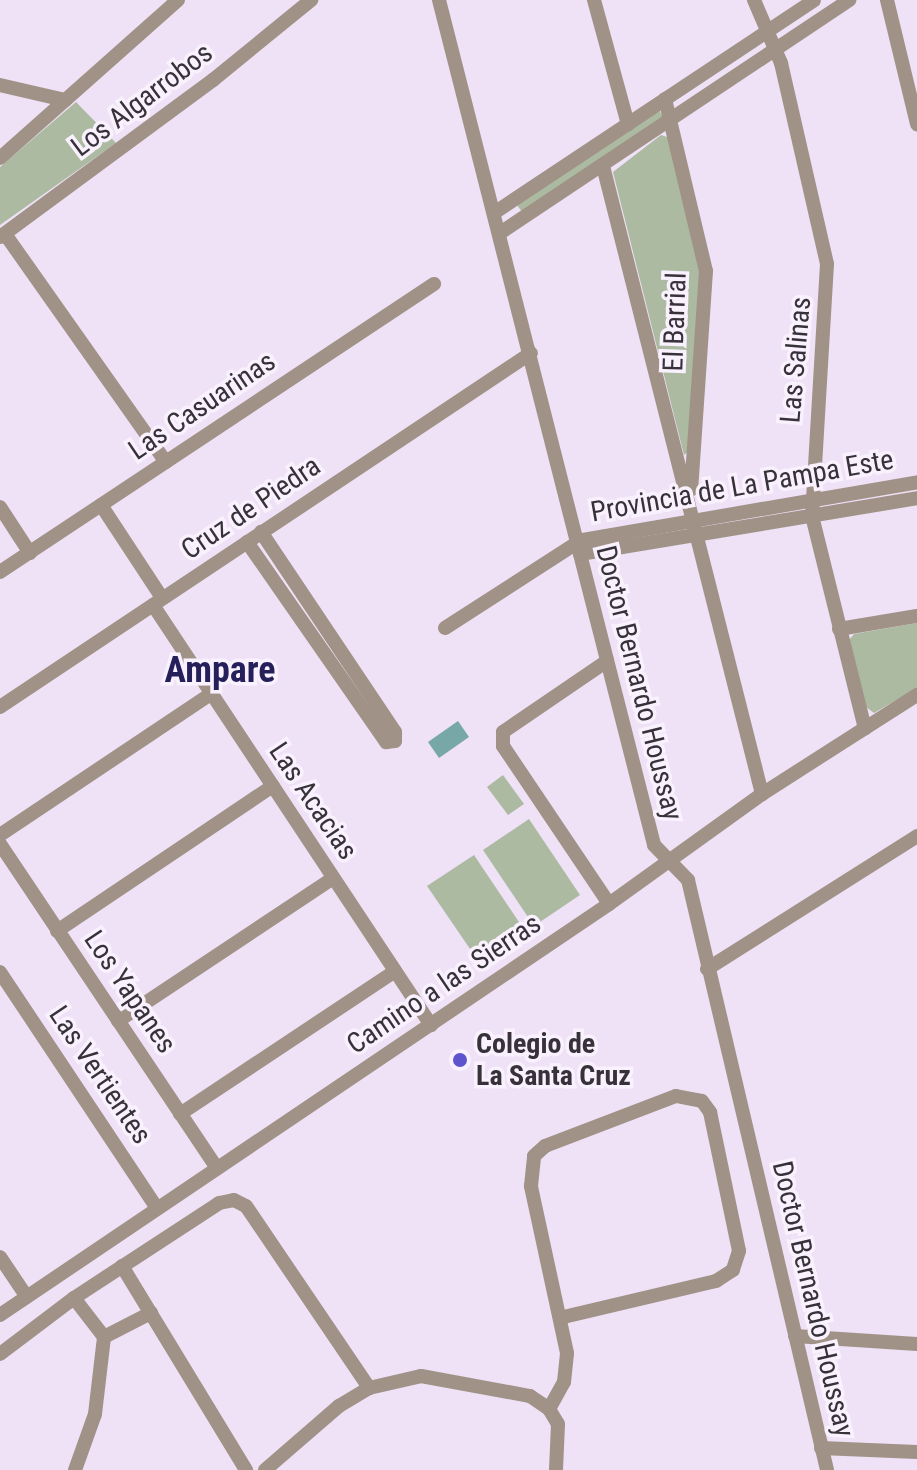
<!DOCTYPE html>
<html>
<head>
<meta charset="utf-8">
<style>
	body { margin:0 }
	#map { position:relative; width:917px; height:1470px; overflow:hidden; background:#efe1f6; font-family:"Roboto Condensed",sans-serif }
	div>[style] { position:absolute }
	.green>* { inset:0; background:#abbaa1 }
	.water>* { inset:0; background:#77a8a7 }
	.minor>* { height:14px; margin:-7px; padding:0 7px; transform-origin:7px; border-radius:7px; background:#a09287 }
	.dots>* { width:22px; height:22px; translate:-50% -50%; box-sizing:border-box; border:4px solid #f9f1fd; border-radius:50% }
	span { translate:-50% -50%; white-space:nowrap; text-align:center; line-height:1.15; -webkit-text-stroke:7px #f9f1fd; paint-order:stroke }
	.street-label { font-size:28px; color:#37323a }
	.poi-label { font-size:28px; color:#37323a; font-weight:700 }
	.left { translate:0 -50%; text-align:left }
	.district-label { font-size:36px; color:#25205a; font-weight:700 }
</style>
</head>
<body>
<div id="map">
	<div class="green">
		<div style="clip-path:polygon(76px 102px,116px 143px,0 225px,0 167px)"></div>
		<div style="clip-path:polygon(659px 110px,663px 117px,522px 212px,517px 205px)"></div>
		<div style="clip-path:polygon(661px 135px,670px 138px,700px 266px,688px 452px,684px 455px,613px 172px)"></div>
		<div style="clip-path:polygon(917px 623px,917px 688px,874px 713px,866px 707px,849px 640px,854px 634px)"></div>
		<div style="clip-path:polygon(503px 775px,524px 804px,508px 815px,487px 787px)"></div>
		<div style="clip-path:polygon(529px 819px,580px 895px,534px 926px,483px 850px)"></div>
		<div style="clip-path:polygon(474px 855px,525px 931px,479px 962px,427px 886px)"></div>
	</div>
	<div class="water">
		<div style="clip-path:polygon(458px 721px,469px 737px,439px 758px,428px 742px)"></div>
	</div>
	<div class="minor">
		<div style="left:439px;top:0;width:872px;rotate:75.72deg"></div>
		<div style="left:654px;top:845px;width:49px;rotate:45.8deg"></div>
		<div style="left:688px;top:880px;width:606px;rotate:76.74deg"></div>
		<div style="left:594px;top:0;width:129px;rotate:74.7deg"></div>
		<div style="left:754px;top:0;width:69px;rotate:66.8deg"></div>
		<div style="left:781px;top:63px;width:206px;rotate:77.1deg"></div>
		<div style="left:827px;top:264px;width:252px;rotate:93.4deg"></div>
		<div style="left:812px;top:516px;width:219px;rotate:76deg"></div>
		<div style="left:887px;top:0;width:128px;rotate:76.4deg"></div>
		<div style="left:0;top:85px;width:67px;rotate:13deg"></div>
		<div style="left:665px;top:99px;width:177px;rotate:76.6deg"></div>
		<div style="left:706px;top:271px;width:219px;rotate:93.9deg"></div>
		<div style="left:0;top:158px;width:238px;rotate:-41.6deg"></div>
		<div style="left:603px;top:166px;width:648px;rotate:75.79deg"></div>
		<div style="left:494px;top:213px;width:384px;rotate:-33.6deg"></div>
		<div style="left:500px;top:233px;width:420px;rotate:-33.7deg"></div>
		<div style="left:5px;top:234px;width:279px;rotate:54.8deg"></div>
		<div style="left:0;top:237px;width:265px;rotate:-36.4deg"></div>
		<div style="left:213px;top:80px;width:127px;rotate:-39.2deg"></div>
		<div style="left:101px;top:505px;width:111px;rotate:56.7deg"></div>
		<div style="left:0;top:507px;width:55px;rotate:56.9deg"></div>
		<div style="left:577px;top:541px;width:345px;rotate:-9.8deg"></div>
		<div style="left:247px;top:542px;width:244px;rotate:55.2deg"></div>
		<div style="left:386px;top:742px;width:9px;rotate:-6deg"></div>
		<div style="left:395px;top:741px;width:9px;rotate:-90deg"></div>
		<div style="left:395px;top:732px;width:241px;rotate:-123.8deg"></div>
		<div style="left:580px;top:554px;width:342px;rotate:-9.4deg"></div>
		<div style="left:0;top:572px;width:521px;rotate:-33.57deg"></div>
		<div style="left:153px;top:605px;width:504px;rotate:56.5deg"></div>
		<div style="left:445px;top:628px;width:157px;rotate:-32.8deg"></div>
		<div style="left:839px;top:629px;width:79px;rotate:-9.5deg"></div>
		<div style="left:607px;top:661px;width:126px;rotate:145.7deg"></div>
		<div style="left:503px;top:732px;width:14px;rotate:90deg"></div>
		<div style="left:503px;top:746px;width:190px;rotate:56.1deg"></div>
		<div style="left:0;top:707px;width:638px;rotate:-33.69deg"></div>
		<div style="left:0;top:835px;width:254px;rotate:-33.8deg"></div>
		<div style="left:0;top:844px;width:390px;rotate:56.2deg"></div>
		<div style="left:57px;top:931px;width:260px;rotate:-33.9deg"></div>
		<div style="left:707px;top:969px;width:249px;rotate:-32.3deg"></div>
		<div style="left:0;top:972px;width:283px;rotate:56.4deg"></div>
		<div style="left:118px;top:1021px;width:258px;rotate:-33.6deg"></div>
		<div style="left:180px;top:1114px;width:258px;rotate:-33.6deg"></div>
		<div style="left:0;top:1257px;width:48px;rotate:56deg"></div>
		<div style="left:122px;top:1266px;width:239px;rotate:58.7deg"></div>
		<div style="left:74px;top:1298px;width:49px;rotate:52.4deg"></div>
		<div style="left:104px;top:1337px;width:53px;rotate:-27.1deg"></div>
		<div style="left:0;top:1315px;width:735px;rotate:-34.01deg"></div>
		<div style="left:609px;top:904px;width:188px;rotate:-35.7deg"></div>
		<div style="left:762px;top:794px;width:184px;rotate:-32.6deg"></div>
		<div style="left:795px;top:1336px;width:122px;rotate:3.8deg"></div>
		<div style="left:0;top:1354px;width:93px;rotate:-37.1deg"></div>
		<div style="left:74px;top:1298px;width:173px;rotate:-33.2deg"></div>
		<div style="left:219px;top:1203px;width:15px;rotate:-11deg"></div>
		<div style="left:234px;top:1200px;width:13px;rotate:27deg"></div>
		<div style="left:246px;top:1206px;width:220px;rotate:55.9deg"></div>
		<div style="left:549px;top:1409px;width:31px;rotate:-61deg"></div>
		<div style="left:564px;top:1382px;width:29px;rotate:-84deg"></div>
		<div style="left:567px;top:1353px;width:171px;rotate:-102.2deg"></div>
		<div style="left:531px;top:1186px;width:30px;rotate:-84deg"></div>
		<div style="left:534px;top:1156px;width:15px;rotate:-42deg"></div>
		<div style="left:545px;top:1146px;width:140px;rotate:-20.9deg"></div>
		<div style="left:676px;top:1096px;width:26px;rotate:11deg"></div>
		<div style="left:702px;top:1101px;width:14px;rotate:54deg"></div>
		<div style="left:710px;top:1112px;width:142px;rotate:78.2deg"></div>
		<div style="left:739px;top:1251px;width:20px;rotate:108deg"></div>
		<div style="left:733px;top:1270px;width:20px;rotate:147deg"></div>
		<div style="left:716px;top:1281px;width:160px;rotate:166.7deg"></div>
		<div style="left:821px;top:1448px;width:96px;rotate:2.4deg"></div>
		<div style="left:75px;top:1470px;width:59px;rotate:-70.3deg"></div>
		<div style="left:95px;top:1414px;width:78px;rotate:-83.3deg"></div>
		<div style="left:265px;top:1470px;width:98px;rotate:-40.9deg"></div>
		<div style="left:339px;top:1406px;width:35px;rotate:-31deg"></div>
		<div style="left:369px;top:1388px;width:53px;rotate:-13deg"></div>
		<div style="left:421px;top:1376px;width:111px;rotate:10.4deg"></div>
		<div style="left:530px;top:1396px;width:23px;rotate:34deg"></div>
		<div style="left:549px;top:1409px;width:17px;rotate:59deg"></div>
		<div style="left:558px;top:1424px;width:46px;rotate:92.5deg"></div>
	</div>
	<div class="dots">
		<div style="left:460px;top:1060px;background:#5e55ce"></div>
	</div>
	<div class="street-label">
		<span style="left:142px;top:100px;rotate:-37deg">Los Algarrobos</span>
		<span style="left:675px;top:322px;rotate:-88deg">El Barrial</span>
		<span style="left:796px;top:360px;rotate:-85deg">Las Salinas</span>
		<span style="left:202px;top:406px;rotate:-34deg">Las Casuarinas</span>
		<span style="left:742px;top:486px;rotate:-10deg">Provincia de La Pampa Este</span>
		<span style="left:251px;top:508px;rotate:-34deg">Cruz de Piedra</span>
		<span style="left:639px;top:683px;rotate:76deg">Doctor Bernardo Houssay</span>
		<span style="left:313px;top:801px;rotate:56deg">Las Acacias</span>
		<span style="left:444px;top:984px;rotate:-34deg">Camino a las Sierras</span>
		<span style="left:130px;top:992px;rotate:56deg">Los Yapanes</span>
		<span style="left:100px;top:1075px;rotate:56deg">Las Vertientes</span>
		<span style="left:813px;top:1299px;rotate:77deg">Doctor Bernardo Houssay</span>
	</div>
	<div class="poi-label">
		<span class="left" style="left:476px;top:1060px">Colegio de<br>La Santa Cruz</span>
	</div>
	<div class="district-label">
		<span style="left:220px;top:671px">Ampare</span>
	</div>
</div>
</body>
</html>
